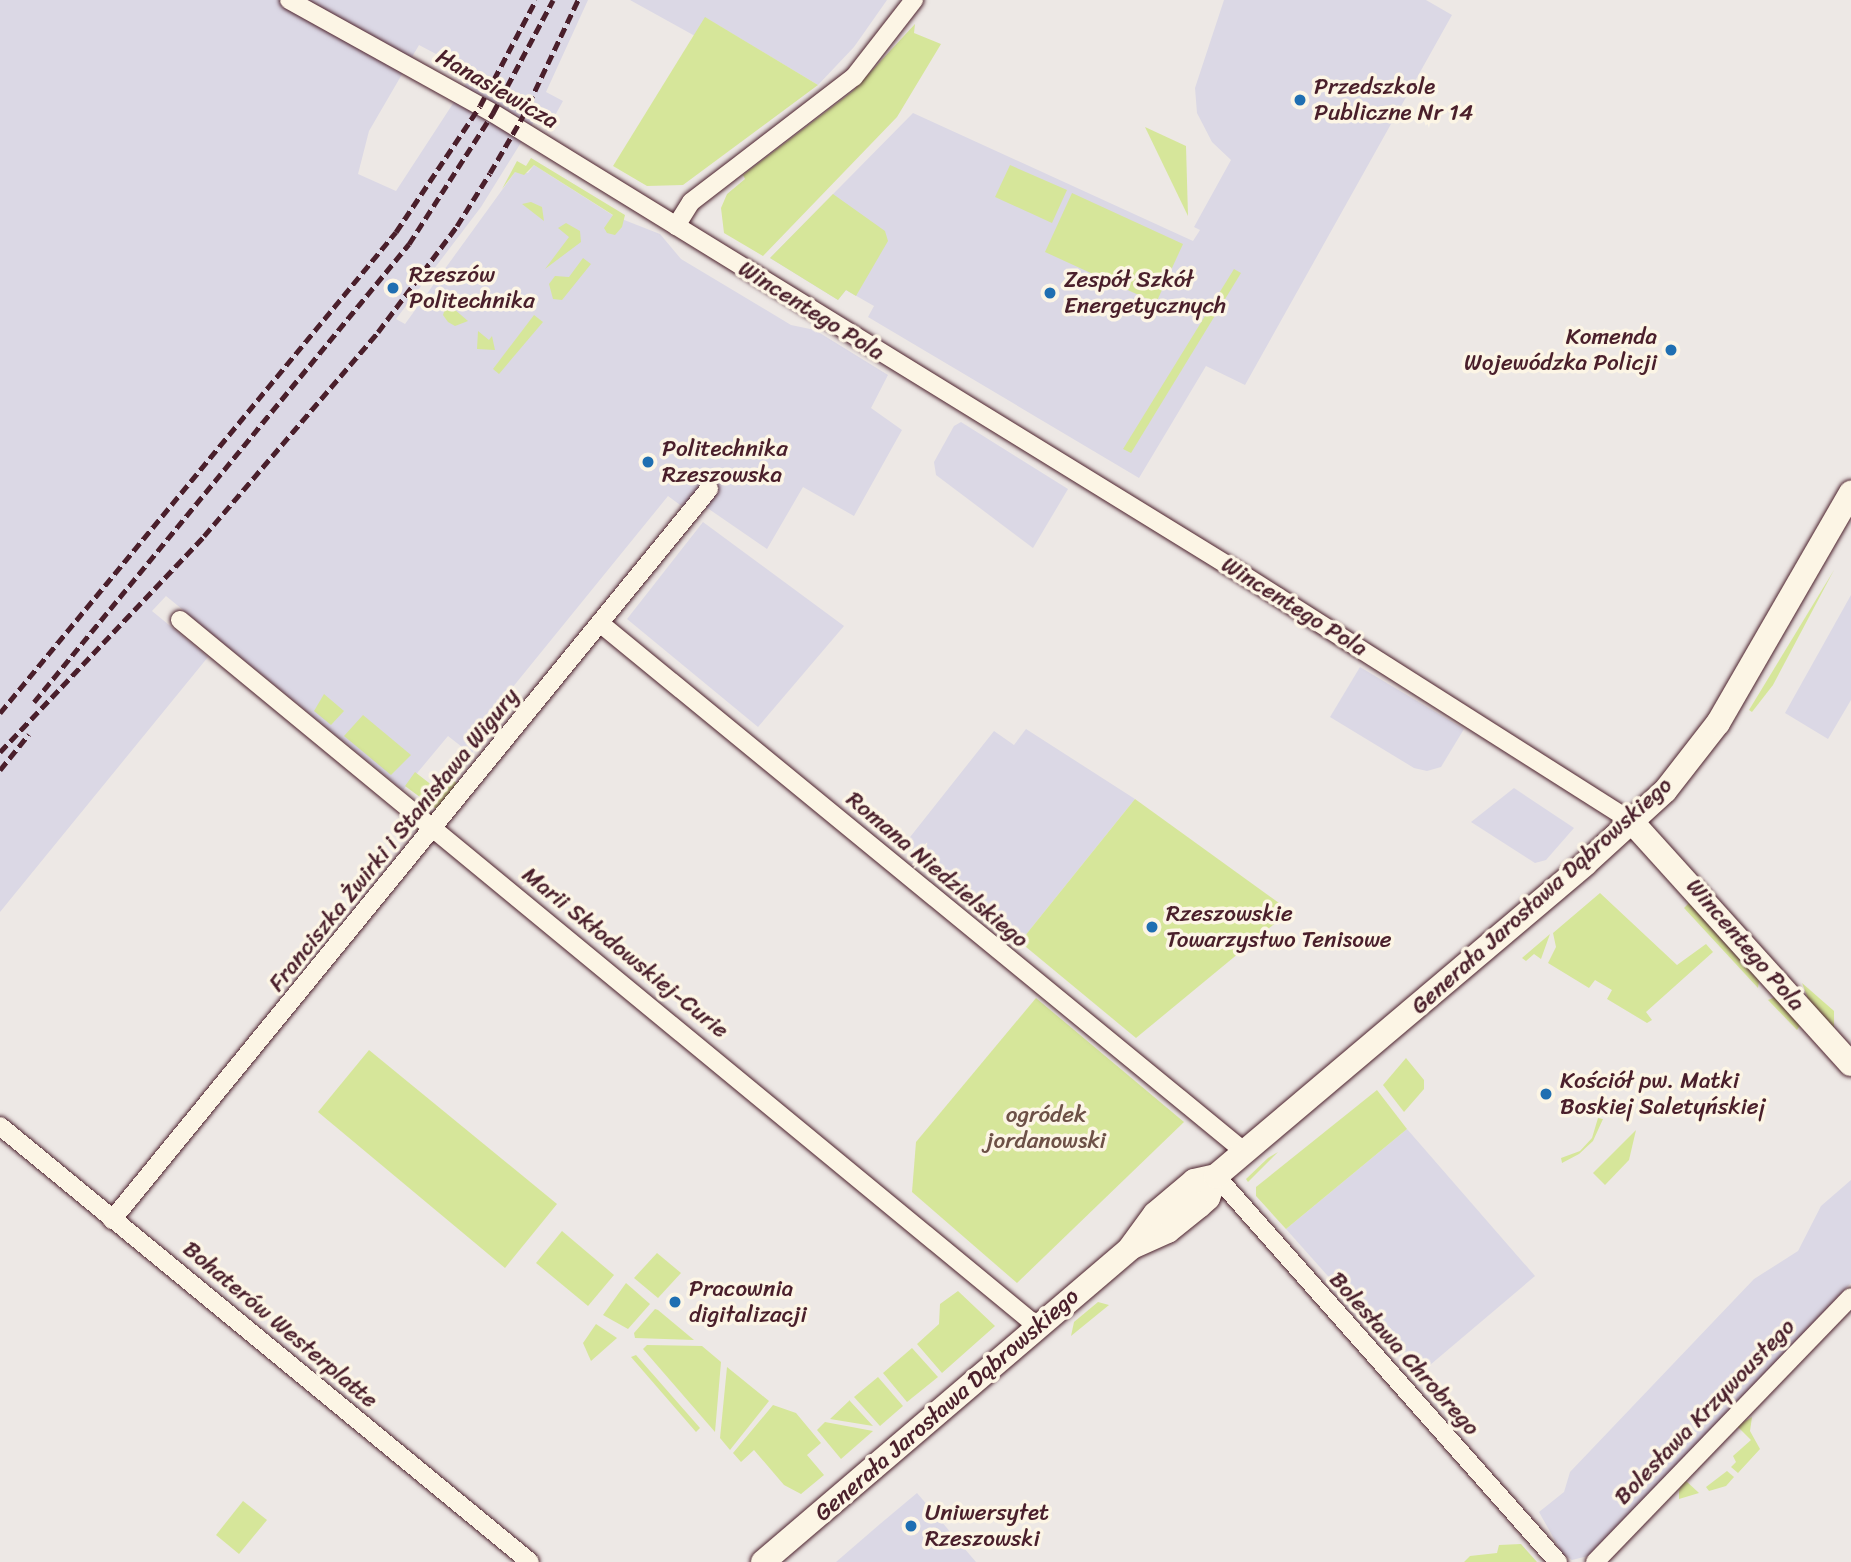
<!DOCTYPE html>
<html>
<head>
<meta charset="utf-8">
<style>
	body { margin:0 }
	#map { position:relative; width:1851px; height:1562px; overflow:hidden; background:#ede8e5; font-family:Sriracha,sans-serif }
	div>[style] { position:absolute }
	.built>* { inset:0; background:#dbd8e5 }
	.green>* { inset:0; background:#d6e69a }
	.roads { filter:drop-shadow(0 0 2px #4a1f2b) drop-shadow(0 0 2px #4a1f2b) }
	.street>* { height:18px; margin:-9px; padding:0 9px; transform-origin:9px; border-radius:9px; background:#fcf5e5 }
	.secondary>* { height:24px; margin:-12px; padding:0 12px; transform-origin:12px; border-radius:12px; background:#fcf5e5 }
	.rail>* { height:5px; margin-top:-2.5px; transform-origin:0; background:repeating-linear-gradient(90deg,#4a1f2b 0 10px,transparent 0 15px) }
	.dots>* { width:19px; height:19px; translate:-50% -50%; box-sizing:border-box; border:4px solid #fcf5e5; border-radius:50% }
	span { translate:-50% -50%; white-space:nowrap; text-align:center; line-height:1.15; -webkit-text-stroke:7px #fcf5e5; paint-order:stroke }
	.poi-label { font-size:23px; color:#4a1f2b }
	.left { translate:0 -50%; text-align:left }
	.right { translate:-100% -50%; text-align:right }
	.street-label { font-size:23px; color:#4a1f2b }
	.park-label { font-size:23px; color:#6d5147 }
</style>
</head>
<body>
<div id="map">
	<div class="built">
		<div style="clip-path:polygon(evenodd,0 0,588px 0,546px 92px,563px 101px,553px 119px,548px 123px,535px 120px,481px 207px,396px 319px,405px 324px,515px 172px,528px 173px,534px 165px,614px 216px,660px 234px,681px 259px,791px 325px,815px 330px,888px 375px,871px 408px,902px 430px,854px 516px,803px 487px,767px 549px,703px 505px,695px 516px,668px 496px,486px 720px,485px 736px,471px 754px,448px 736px,403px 790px,166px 596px,152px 611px,208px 657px,0 912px,0 0,419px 45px,455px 64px,469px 79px,396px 191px,358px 174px,369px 131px,419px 45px)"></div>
		<div style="clip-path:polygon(630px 0,887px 0,854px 47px,818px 85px,706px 18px,695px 36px)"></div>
		<div style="clip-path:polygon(1224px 0,1426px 0,1452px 15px,1245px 385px,1206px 366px,1139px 478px,868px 317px,874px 306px,846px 290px,838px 300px,770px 258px,913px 113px,1193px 241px,1200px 230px,1194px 227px,1231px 160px,1212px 142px,1197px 113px,1195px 88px)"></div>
		<div style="clip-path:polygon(961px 422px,1068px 489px,1033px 548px,936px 475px,934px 462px,954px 426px)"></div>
		<div style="clip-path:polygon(703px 522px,844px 626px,758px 727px,627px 619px)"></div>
		<div style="clip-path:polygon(1851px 595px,1851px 700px,1828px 739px,1785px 713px)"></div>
		<div style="clip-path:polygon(1360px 667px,1464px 729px,1441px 767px,1427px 771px,1414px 768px,1330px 717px)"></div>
		<div style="clip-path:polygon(1026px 729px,1135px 799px,1020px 942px,903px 846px,994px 731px,1014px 745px)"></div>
		<div style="clip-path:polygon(1514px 788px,1574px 828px,1546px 860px,1535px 863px,1471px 822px)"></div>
		<div style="clip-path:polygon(1407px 1129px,1535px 1276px,1417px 1376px,1286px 1229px)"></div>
		<div style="clip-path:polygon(1851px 1180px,1851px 1283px,1592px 1555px,1572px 1560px,1562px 1553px,1539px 1512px,1564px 1492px,1570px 1472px,1754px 1279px,1798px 1251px,1821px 1206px)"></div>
		<div style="clip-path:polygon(917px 1493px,976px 1562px,836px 1562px,880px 1524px)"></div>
	</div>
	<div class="green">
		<div style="clip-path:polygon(705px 17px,818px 85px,683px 185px,647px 186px,613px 166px)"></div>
		<div style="clip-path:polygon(915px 24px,914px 33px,941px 44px,897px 117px,763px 256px,724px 233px,721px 208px,727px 194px,745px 179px,743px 175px,853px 91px)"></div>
		<div style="clip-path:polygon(1145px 127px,1186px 146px,1188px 216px)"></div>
		<div style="clip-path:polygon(531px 158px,625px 215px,622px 227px,615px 235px,607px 233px,604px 228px,613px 215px,534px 165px,524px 175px,515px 172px,502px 189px,517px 161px,526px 166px)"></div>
		<div style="clip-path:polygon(1010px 165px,1067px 190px,1052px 223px,995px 197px)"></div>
		<div style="clip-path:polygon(1072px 193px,1183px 244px,1156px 303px,1045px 252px)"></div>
		<div style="clip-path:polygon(833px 194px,885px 231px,888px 241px,856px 296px,846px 290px,838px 300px,770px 258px)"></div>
		<div style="clip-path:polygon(531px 202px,542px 207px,544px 221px,522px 204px)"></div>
		<div style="clip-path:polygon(566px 223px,580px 231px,581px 242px,545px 269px,569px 237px,558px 228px)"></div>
		<div style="clip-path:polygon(583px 258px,591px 264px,562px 300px,553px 299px,549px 284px,555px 276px,569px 277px)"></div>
		<div style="clip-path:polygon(1234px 269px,1241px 273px,1131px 453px,1123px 449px)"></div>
		<div style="clip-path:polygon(447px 303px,468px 321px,455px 326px,448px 322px,443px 315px)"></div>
		<div style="clip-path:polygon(534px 315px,543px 322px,499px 374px,493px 369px)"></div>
		<div style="clip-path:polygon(478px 331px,489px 340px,492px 336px,495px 350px,477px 349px)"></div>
		<div style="clip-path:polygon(1834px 570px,1773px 685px,1752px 712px,1749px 710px)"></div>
		<div style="clip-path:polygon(324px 694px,344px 711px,331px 725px,314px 711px)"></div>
		<div style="clip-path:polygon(363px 715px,411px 755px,391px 775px,344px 736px)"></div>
		<div style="clip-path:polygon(415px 772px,442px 793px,453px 780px,459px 785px,436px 809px,405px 786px)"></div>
		<div style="clip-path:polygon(1135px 799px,1290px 911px,1136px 1038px,1020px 942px)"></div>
		<div style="clip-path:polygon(1600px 893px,1677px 965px,1706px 944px,1713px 952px,1646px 1012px,1652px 1020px,1647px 1023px,1607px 999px,1612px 990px,1595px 980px,1589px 988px,1548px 963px,1556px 947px,1553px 933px)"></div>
		<div style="clip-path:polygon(1689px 903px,1759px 981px,1758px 988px,1684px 908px)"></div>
		<div style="clip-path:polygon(1550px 934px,1541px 959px,1534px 954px,1526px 961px,1522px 958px)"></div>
		<div style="clip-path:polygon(1802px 983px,1834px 1011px,1834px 1029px,1810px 1004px)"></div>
		<div style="clip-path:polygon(1775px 997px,1801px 1024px,1797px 1030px,1768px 1000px)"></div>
		<div style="clip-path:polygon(1036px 998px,1184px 1122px,1017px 1283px,912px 1192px,916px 1142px)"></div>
		<div style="clip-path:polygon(369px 1050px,557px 1204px,505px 1268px,318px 1112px)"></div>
		<div style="clip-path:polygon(1406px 1058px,1424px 1080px,1424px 1089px,1404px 1112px,1383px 1085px)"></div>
		<div style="clip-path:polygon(1377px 1090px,1407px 1129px,1286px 1229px,1256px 1196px,1256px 1187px)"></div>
		<div style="clip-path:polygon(1598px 1118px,1603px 1119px,1593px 1141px,1579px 1154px,1562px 1163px,1561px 1158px,1580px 1151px,1592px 1138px)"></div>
		<div style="clip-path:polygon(1636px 1130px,1629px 1160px,1605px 1185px,1593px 1173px)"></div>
		<div style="clip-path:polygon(1278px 1152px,1248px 1182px,1246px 1179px,1268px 1158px)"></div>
		<div style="clip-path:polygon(562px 1231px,614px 1275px,588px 1306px,536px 1263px)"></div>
		<div style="clip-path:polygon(657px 1253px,681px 1273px,658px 1298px,634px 1278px)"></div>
		<div style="clip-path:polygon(626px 1283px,650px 1304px,628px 1329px,603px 1315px)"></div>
		<div style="clip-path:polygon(958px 1291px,995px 1326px,942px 1373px,917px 1344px,939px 1324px,940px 1304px)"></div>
		<div style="clip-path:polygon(1098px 1302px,1109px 1305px,1071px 1336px,1074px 1322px)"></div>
		<div style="clip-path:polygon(655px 1309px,658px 1310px,694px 1340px,635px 1338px,634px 1333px)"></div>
		<div style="clip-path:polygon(596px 1324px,617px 1338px,591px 1361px,583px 1343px)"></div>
		<div style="clip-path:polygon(647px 1345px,702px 1346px,721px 1362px,715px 1432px,643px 1349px)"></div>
		<div style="clip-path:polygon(912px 1348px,938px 1377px,907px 1402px,883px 1373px)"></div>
		<div style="clip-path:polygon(636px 1355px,700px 1428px,696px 1432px,631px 1357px)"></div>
		<div style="clip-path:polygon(727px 1367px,769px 1401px,730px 1450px,720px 1438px)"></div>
		<div style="clip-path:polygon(878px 1377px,903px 1406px,880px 1426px,854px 1397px)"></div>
		<div style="clip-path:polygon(850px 1400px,850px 1401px,873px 1426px,830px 1419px)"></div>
		<div style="clip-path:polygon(773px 1405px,796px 1413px,821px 1443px,807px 1455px,824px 1475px,801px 1494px,784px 1485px,754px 1450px,741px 1462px,733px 1453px)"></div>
		<div style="clip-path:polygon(1752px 1417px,1750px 1431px,1760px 1449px,1738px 1473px,1731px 1467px,1736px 1462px,1733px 1456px,1751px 1440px,1737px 1426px)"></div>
		<div style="clip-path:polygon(825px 1422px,873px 1431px,841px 1459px,817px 1430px)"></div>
		<div style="clip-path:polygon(1727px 1471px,1734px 1477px,1726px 1486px,1709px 1491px,1706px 1487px)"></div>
		<div style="clip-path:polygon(1685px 1480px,1699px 1493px,1679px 1499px,1679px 1490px)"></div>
		<div style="clip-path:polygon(243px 1501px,267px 1520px,239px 1554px,216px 1535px)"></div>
		<div style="clip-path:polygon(1521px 1544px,1537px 1562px,1464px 1562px,1470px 1556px,1497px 1553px,1499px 1545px)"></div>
	</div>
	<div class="roads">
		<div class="street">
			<div style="left:289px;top:0;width:233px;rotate:29deg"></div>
			<div style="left:493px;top:113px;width:883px;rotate:31.62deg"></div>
			<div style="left:1245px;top:576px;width:459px;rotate:32.4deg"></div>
			<div style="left:676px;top:226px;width:28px;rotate:-58deg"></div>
			<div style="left:691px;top:202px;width:205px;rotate:-37.5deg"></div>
			<div style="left:854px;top:77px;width:98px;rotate:-52.1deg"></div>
			<div style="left:180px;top:620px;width:1112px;rotate:39.49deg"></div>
			<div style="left:601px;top:624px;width:833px;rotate:39.35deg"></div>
			<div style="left:0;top:1126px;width:686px;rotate:39.44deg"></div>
			<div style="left:1216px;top:1176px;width:516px;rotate:48.46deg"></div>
			<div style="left:112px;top:1220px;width:944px;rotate:-50.76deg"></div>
			<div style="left:1595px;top:1562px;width:368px;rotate:-46deg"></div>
		</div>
		<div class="secondary">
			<div style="left:1632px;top:822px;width:326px;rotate:47.9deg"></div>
			<div style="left:1132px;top:1247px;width:39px;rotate:-24deg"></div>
			<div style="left:1168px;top:1231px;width:40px;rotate:-39deg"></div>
			<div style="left:1199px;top:1206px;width:12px;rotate:-42deg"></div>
			<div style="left:1208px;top:1198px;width:23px;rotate:-70deg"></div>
			<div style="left:763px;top:1562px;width:483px;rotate:-40.5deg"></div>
			<div style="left:1130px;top:1248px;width:42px;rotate:-53.7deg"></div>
			<div style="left:1155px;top:1214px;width:51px;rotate:-40.2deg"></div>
			<div style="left:1194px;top:1181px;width:23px;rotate:-13deg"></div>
			<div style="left:1216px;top:1176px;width:483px;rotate:-40.2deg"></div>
			<div style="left:1585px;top:864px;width:108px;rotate:-42.4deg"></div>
			<div style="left:1665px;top:791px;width:86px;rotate:-52.1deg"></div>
			<div style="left:1718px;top:723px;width:266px;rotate:-60deg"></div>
		</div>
	</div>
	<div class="rail">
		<div style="left:34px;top:702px;width:592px;rotate:-50.69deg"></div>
		<div style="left:409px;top:244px;width:156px;rotate:-57.3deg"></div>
		<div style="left:493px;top:113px;width:128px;rotate:-62deg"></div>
		<div style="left:0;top:713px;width:623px;rotate:-50.54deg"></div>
		<div style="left:396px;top:232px;width:151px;rotate:-56.3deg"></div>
		<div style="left:480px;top:106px;width:120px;rotate:-62.2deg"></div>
		<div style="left:0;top:752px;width:297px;rotate:-46.6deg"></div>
		<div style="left:204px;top:536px;width:268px;rotate:-49.5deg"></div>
		<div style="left:378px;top:332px;width:132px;rotate:-53.3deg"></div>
		<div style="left:457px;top:226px;width:62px;rotate:-58.1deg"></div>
		<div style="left:490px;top:173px;width:64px;rotate:-59.8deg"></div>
		<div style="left:522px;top:118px;width:131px;rotate:-64.6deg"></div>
		<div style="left:0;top:770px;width:46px;rotate:-51.1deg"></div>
	</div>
	<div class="dots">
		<div style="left:1300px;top:100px;background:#1f6fb2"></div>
		<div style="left:393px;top:288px;background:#1f6fb2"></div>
		<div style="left:1050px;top:293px;background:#1f6fb2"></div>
		<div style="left:1671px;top:350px;background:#1f6fb2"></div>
		<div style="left:648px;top:462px;background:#1f6fb2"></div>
		<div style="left:1152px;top:927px;background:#1f6fb2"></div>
		<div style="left:1546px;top:1094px;background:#1f6fb2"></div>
		<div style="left:675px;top:1302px;background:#1f6fb2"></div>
		<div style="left:911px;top:1526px;background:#1f6fb2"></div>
	</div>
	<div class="poi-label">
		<span class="left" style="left:1314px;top:100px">Przedszkole<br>Publiczne Nr 14</span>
		<span class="left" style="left:409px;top:288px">Rzeszów<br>Politechnika</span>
		<span class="left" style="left:1064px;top:293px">Zespół Szkół<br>Energetycznych</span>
		<span class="right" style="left:1657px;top:350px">Komenda<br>Wojewódzka Policji</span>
		<span class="left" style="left:662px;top:462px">Politechnika<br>Rzeszowska</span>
		<span class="left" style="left:1166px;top:927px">Rzeszowskie<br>Towarzystwo Tenisowe</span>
		<span class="left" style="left:1560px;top:1094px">Kościół pw. Matki<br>Boskiej Saletyńskiej</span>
		<span class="left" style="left:689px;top:1302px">Pracownia<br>digitalizacji</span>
		<span class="left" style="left:925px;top:1526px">Uniwersytet<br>Rzeszowski</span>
	</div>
	<div class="street-label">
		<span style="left:497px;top:89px;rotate:30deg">Hanasiewicza</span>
		<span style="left:811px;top:311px;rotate:32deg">Wincentego Pola</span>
		<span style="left:1294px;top:607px;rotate:32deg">Wincentego Pola</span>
		<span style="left:394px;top:840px;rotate:-51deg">Franciszka Żwirki i Stanisława Wigury</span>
		<span style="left:937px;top:870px;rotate:40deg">Romana Niedzielskiego</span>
		<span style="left:1542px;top:896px;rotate:-42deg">Generała Jarosława Dąbrowskiego</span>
		<span style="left:1745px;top:945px;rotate:49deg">Wincentego Pola</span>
		<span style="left:625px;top:953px;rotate:39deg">Marii Skłodowskiej-Curie</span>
		<span style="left:280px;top:1325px;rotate:40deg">Bohaterów Westerplatte</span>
		<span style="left:1404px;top:1354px;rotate:48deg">Bolesława Chrobrego</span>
		<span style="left:947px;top:1405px;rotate:-41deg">Generała Jarosława Dąbrowskiego</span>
		<span style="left:1705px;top:1412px;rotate:-46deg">Bolesława Krzywoustego</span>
	</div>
	<div class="park-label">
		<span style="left:1046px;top:1128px">ogródek<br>jordanowski</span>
	</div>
</div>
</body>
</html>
